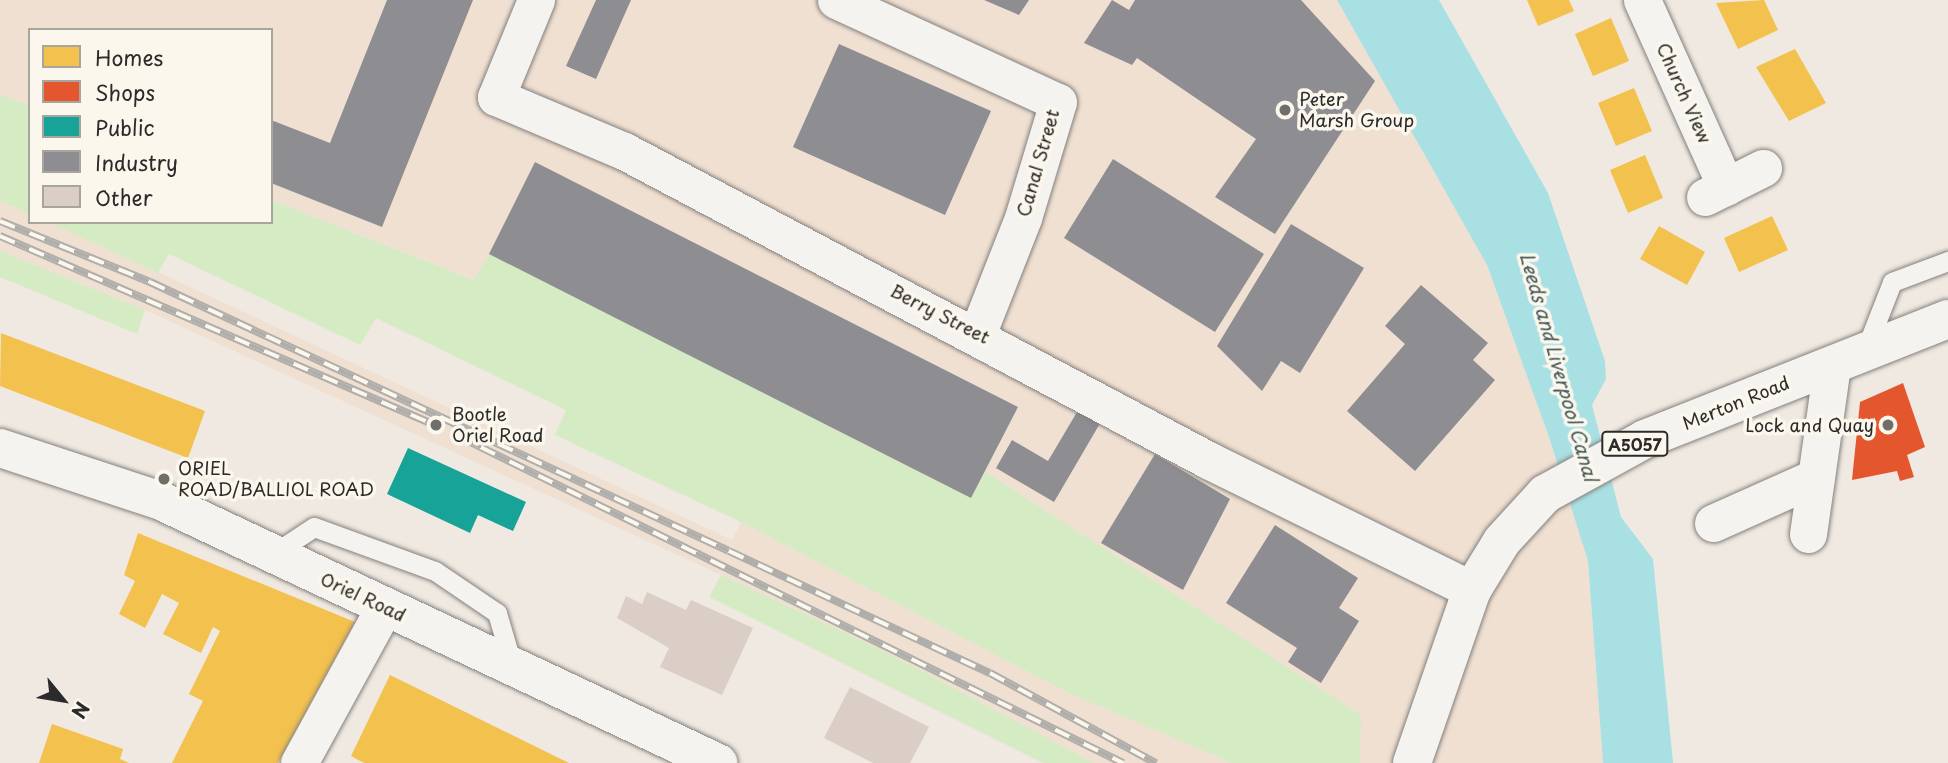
<!DOCTYPE html>
<html>
<head>
<meta charset="utf-8">
<style>
	body { margin:0 }
	#map { position:relative; width:1948px; height:763px; overflow:hidden; background:#f0e9e1; font-family:"Playpen Sans",sans-serif }
	div>[style] { position:absolute }
	.built>* { inset:0; background:#f0e0d2 }
	.green>* { inset:0; background:#d5ebc3 }
	.water>* { inset:0; background:#a9e0e3 }
	.homes>* { inset:0; background:#f2c14e }
	.shops>* { inset:0; background:#e4572e }
	.public>* { inset:0; background:#17a398 }
	.industry>* { inset:0; background:#8d8d92 }
	.building>* { inset:0; background:#dbcec6 }
	.roads { filter:drop-shadow(0 0 2px #84807d) drop-shadow(0 0 2px #84807d) }
	.service>* { height:19px; margin:-9.5px; padding:0 9.5px; transform-origin:9.5px; border-radius:9.5px; background:#f5f3ef }
	.minor>* { height:37px; margin:-18.5px; padding:0 18.5px; transform-origin:18.5px; border-radius:18.5px; background:#f5f3ef }
	.secondary>* { height:38px; margin:-19px; padding:0 19px; transform-origin:19px; border-radius:19px; background:#f5f3ef }
	.primary>* { height:38px; margin:-19px; padding:0 19px; transform-origin:19px; border-radius:19px; background:#f5f3ef }
	.rail>* { height:8px; margin-top:-4px; transform-origin:0; background:repeating-linear-gradient(90deg,#fbf7ec 0 16px,#b0aeab 0 32px); box-sizing:border-box; border-block:2px solid #b0aeab }
	.dots>* { width:19px; height:19px; translate:-50% -50%; box-sizing:border-box; border:4px solid #fbf7ec; border-radius:50% }
	span { translate:-50% -50%; white-space:nowrap; text-align:center; line-height:1.15; -webkit-text-stroke:7px #fbf7ec; paint-order:stroke }
	.shield-label span { padding:2px 5px; background:#fbf7ec; border:2px solid; border-radius:5px; -webkit-text-stroke-width:0 }
	.shield-label { font-size:16px; color:#2b2b2b; font-weight:700 }
	.street-label { font-size:18px; color:#2b2b2b }
	.poi-label { font-size:18px; color:#2b2b2b }
	.left { translate:0 -50%; text-align:left }
	.right { translate:-100% -50%; text-align:right }
	.water-label { font-size:19px; color:#435759; font-style:italic }
	.legend { position:absolute; left:28px; top:28px; width:245px; height:196px; box-sizing:border-box; background:#fbf7ec; border:2px solid #a8a59f; margin:0; padding:9px 12px; list-style:none; font-size:21px; color:#2b2b2b }
	.legend li { display:flex; align-items:center; gap:14px; height:35px }
	.legend b { width:35px; border:2px solid #a8a59f }
	.north { position:absolute; left:28px; top:665px; width:70px; height:70px; -webkit-text-stroke:5px #fbf7ec; paint-order:stroke; rotate:120deg; font-size:19px; font-weight:700; line-height:28px; text-align:center; color:#2b2b2b }
	.north::after { content:''; display:block; margin:auto; width:24px; height:32px; background:#2b2b2b; clip-path:polygon(50% 0,100% 100%,50% 72%,0 100%) }
</style>
</head>
<body>
<div id="map">
	<div class="built">
		<div style="clip-path:polygon(0 0,1337px 0,1487px 265px,1549px 437px,1588px 561px,1603px 763px,1360px 763px,1360px 715px,986px 472px,971px 498px,475px 280px,271px 200px,271px 30px,30px 30px,30px 106px,0 94px)"></div>
		<div style="clip-path:polygon(0 201px,30px 214px,30px 222px,49px 222px,96px 243px,732px 540px,741px 522px,1069px 693px,1232px 763px,1094px 763px,886px 652px,721px 575px,145px 310px,0 251px)"></div>
	</div>
	<div class="green">
		<div style="clip-path:polygon(0 94px,30px 106px,30px 214px,0 201px)"></div>
		<div style="clip-path:polygon(271px 200px,474px 280px,489px 254px,971px 498px,986px 472px,1361px 715px,1360px 763px,1232px 763px,1069px 693px,741px 522px,555px 435px,566px 410px,376px 318px,360px 345px,169px 254px,158px 273px,49px 222px,271px 222px)"></div>
		<div style="clip-path:polygon(0 251px,145px 310px,137px 334px,0 277px)"></div>
		<div style="clip-path:polygon(721px 575px,886px 652px,1094px 763px,1043px 763px,709px 597px)"></div>
	</div>
	<div class="water">
		<div style="clip-path:polygon(1337px 0,1439px 0,1548px 193px,1605px 361px,1606px 379px,1592px 405px,1621px 517px,1653px 559px,1673px 763px,1603px 763px,1588px 561px,1549px 437px,1487px 265px)"></div>
	</div>
	<div class="homes">
		<div style="clip-path:polygon(1527px 0,1569px 0,1574px 11px,1538px 26px)"></div>
		<div style="clip-path:polygon(1764px 0,1778px 30px,1738px 49px,1716px 3px)"></div>
		<div style="clip-path:polygon(1611px 18px,1629px 61px,1593px 76px,1575px 34px)"></div>
		<div style="clip-path:polygon(1795px 49px,1826px 103px,1789px 121px,1756px 67px)"></div>
		<div style="clip-path:polygon(1634px 88px,1652px 131px,1616px 146px,1598px 103px)"></div>
		<div style="clip-path:polygon(1645px 155px,1663px 198px,1628px 213px,1610px 170px)"></div>
		<div style="clip-path:polygon(1772px 216px,1788px 250px,1739px 272px,1724px 238px)"></div>
		<div style="clip-path:polygon(1659px 226px,1705px 252px,1687px 285px,1640px 259px)"></div>
		<div style="clip-path:polygon(1px 333px,205px 411px,188px 458px,0 386px)"></div>
		<div style="clip-path:polygon(138px 533px,355px 622px,278px 763px,172px 763px,203px 701px,189px 694px,220px 631px,213px 627px,201px 653px,163px 634px,179px 603px,162px 594px,145px 628px,119px 614px,135px 581px,124px 575px)"></div>
		<div style="clip-path:polygon(390px 675px,569px 763px,364px 763px,351px 756px)"></div>
		<div style="clip-path:polygon(52px 724px,123px 749px,120px 759px,129px 763px,39px 763px)"></div>
	</div>
	<div class="shops">
		<div style="clip-path:polygon(1903px 383px,1925px 447px,1907px 455px,1914px 477px,1900px 481px,1897px 471px,1852px 480px,1860px 402px)"></div>
	</div>
	<div class="public">
		<div style="clip-path:polygon(408px 448px,526px 502px,513px 531px,478px 515px,470px 533px,387px 494px)"></div>
	</div>
	<div class="industry">
		<div style="clip-path:polygon(387px 0,473px 0,382px 227px,271px 183px,271px 120px,330px 143px)"></div>
		<div style="clip-path:polygon(596px 0,631px 0,596px 79px,566px 66px)"></div>
		<div style="clip-path:polygon(984px 0,1029px 0,1019px 15px)"></div>
		<div style="clip-path:polygon(1112px 0,1129px 10px,1135px 0,1301px 0,1375px 81px,1275px 234px,1215px 197px,1256px 139px,1137px 58px,1132px 65px,1084px 43px)"></div>
		<div style="clip-path:polygon(839px 44px,991px 111px,945px 215px,793px 147px)"></div>
		<div style="clip-path:polygon(1113px 159px,1264px 254px,1215px 332px,1064px 238px)"></div>
		<div style="clip-path:polygon(535px 162px,1018px 407px,971px 498px,489px 254px)"></div>
		<div style="clip-path:polygon(1291px 224px,1364px 268px,1300px 373px,1281px 361px,1262px 391px,1217px 346px)"></div>
		<div style="clip-path:polygon(1421px 285px,1488px 343px,1473px 360px,1495px 380px,1415px 471px,1347px 411px,1405px 344px,1385px 326px)"></div>
		<div style="clip-path:polygon(1080px 407px,1102px 420px,1054px 502px,996px 468px,1012px 440px,1048px 461px)"></div>
		<div style="clip-path:polygon(1155px 454px,1230px 499px,1183px 590px,1101px 543px)"></div>
		<div style="clip-path:polygon(1275px 525px,1358px 578px,1339px 608px,1359px 621px,1321px 683px,1288px 662px,1297px 648px,1226px 603px)"></div>
	</div>
	<div class="building">
		<div style="clip-path:polygon(647px 592px,686px 610px,691px 600px,753px 628px,722px 695px,660px 667px,669px 648px,617px 618px,626px 596px,642px 604px)"></div>
		<div style="clip-path:polygon(850px 687px,929px 727px,910px 763px,873px 763px,824px 738px)"></div>
	</div>
	<div class="roads">
		<div class="service">
			<div style="left:1865px;top:351px;width:74px;rotate:-68.6deg"></div>
			<div style="left:1892px;top:282px;width:60px;rotate:-20.6deg"></div>
			<div style="left:273px;top:554px;width:49px;rotate:-33.4deg"></div>
			<div style="left:314px;top:527px;width:129px;rotate:20deg"></div>
			<div style="left:435px;top:571px;width:75px;rotate:34.1deg"></div>
			<div style="left:497px;top:613px;width:53px;rotate:73.6deg"></div>
		</div>
		<div class="minor">
			<div style="left:536px;top:0;width:105px;rotate:112.4deg"></div>
			<div style="left:496px;top:97px;width:139px;rotate:22.9deg"></div>
			<div style="left:624px;top:151px;width:663px;rotate:27.88deg"></div>
			<div style="left:1210px;top:461px;width:292px;rotate:26.2deg"></div>
			<div style="left:836px;top:0;width:244px;rotate:24.7deg"></div>
			<div style="left:1058px;top:102px;width:121px;rotate:106.8deg"></div>
			<div style="left:1023px;top:218px;width:123px;rotate:111.5deg"></div>
			<div style="left:1642px;top:0;width:205px;rotate:65.8deg"></div>
			<div style="left:1705px;top:197px;width:65px;rotate:-26.6deg"></div>
			<div style="left:1713px;top:523px;width:113px;rotate:-24.1deg"></div>
			<div style="left:1808px;top:534px;width:171px;rotate:-81.9deg"></div>
			<div style="left:299px;top:763px;width:177px;rotate:-61.3deg"></div>
		</div>
		<div class="secondary">
			<div style="left:0;top:448px;width:169px;rotate:18.2deg"></div>
			<div style="left:161px;top:501px;width:616px;rotate:25.19deg"></div>
		</div>
		<div class="primary">
			<div style="left:1412px;top:763px;width:183px;rotate:-70.9deg"></div>
			<div style="left:1472px;top:590px;width:57px;rotate:-58.5deg"></div>
			<div style="left:1502px;top:541px;width:64px;rotate:-47.5deg"></div>
			<div style="left:1545px;top:494px;width:114px;rotate:-28.8deg"></div>
			<div style="left:1645px;top:439px;width:326px;rotate:-21.6deg"></div>
		</div>
	</div>
	<div class="rail">
		<div style="left:0;top:221px;width:162px;rotate:22.1deg"></div>
		<div style="left:150px;top:282px;width:638px;rotate:24.92deg"></div>
		<div style="left:729px;top:551px;width:288px;rotate:25.1deg"></div>
		<div style="left:990px;top:673px;width:189px;rotate:28.5deg"></div>
		<div style="left:0;top:236px;width:469px;rotate:23.5deg"></div>
		<div style="left:452px;top:433px;width:748px;rotate:26.19deg"></div>
	</div>
	<div class="dots">
		<div style="left:1285px;top:110px;background:#706e6b"></div>
		<div style="left:436px;top:425px;background:#706e6b"></div>
		<div style="left:1888px;top:425px;background:#706e6b"></div>
		<div style="left:164px;top:479px;background:#706e6b"></div>
	</div>
	<div class="shield-label">
		<span style="left:1635px;top:444px">A5057</span>
	</div>
	<div class="street-label">
		<span style="left:1684px;top:93px;rotate:66deg">Church View</span>
		<span style="left:1038px;top:163px;rotate:-74deg">Canal Street</span>
		<span style="left:940px;top:314px;rotate:27deg">Berry Street</span>
		<span style="left:1736px;top:403px;rotate:-22deg">Merton Road</span>
		<span style="left:363px;top:597px;rotate:25deg">Oriel Road</span>
	</div>
	<div class="poi-label">
		<span class="left" style="left:1299px;top:110px">Peter<br>Marsh Group</span>
		<span class="left" style="left:452px;top:425px">Bootle<br>Oriel Road</span>
		<span class="right" style="left:1874px;top:425px">Lock and Quay</span>
		<span class="left" style="left:178px;top:479px">ORIEL<br>ROAD/BALLIOL ROAD</span>
	</div>
	<div class="water-label">
		<span style="left:1559px;top:367px;rotate:74deg">Leeds and Liverpool Canal</span>
	</div>
	<ul class="legend">
	<li><b style="height:19px;background:#f2c14e"></b>Homes</li>
	<li><b style="height:19px;background:#e4572e"></b>Shops</li>
	<li><b style="height:19px;background:#17a398"></b>Public</li>
	<li><b style="height:19px;background:#8d8d92"></b>Industry</li>
	<li><b style="height:19px;background:#dbcec6"></b>Other</li>
	</ul>
	<div class="north">N</div>
</div>
</body>
</html>
